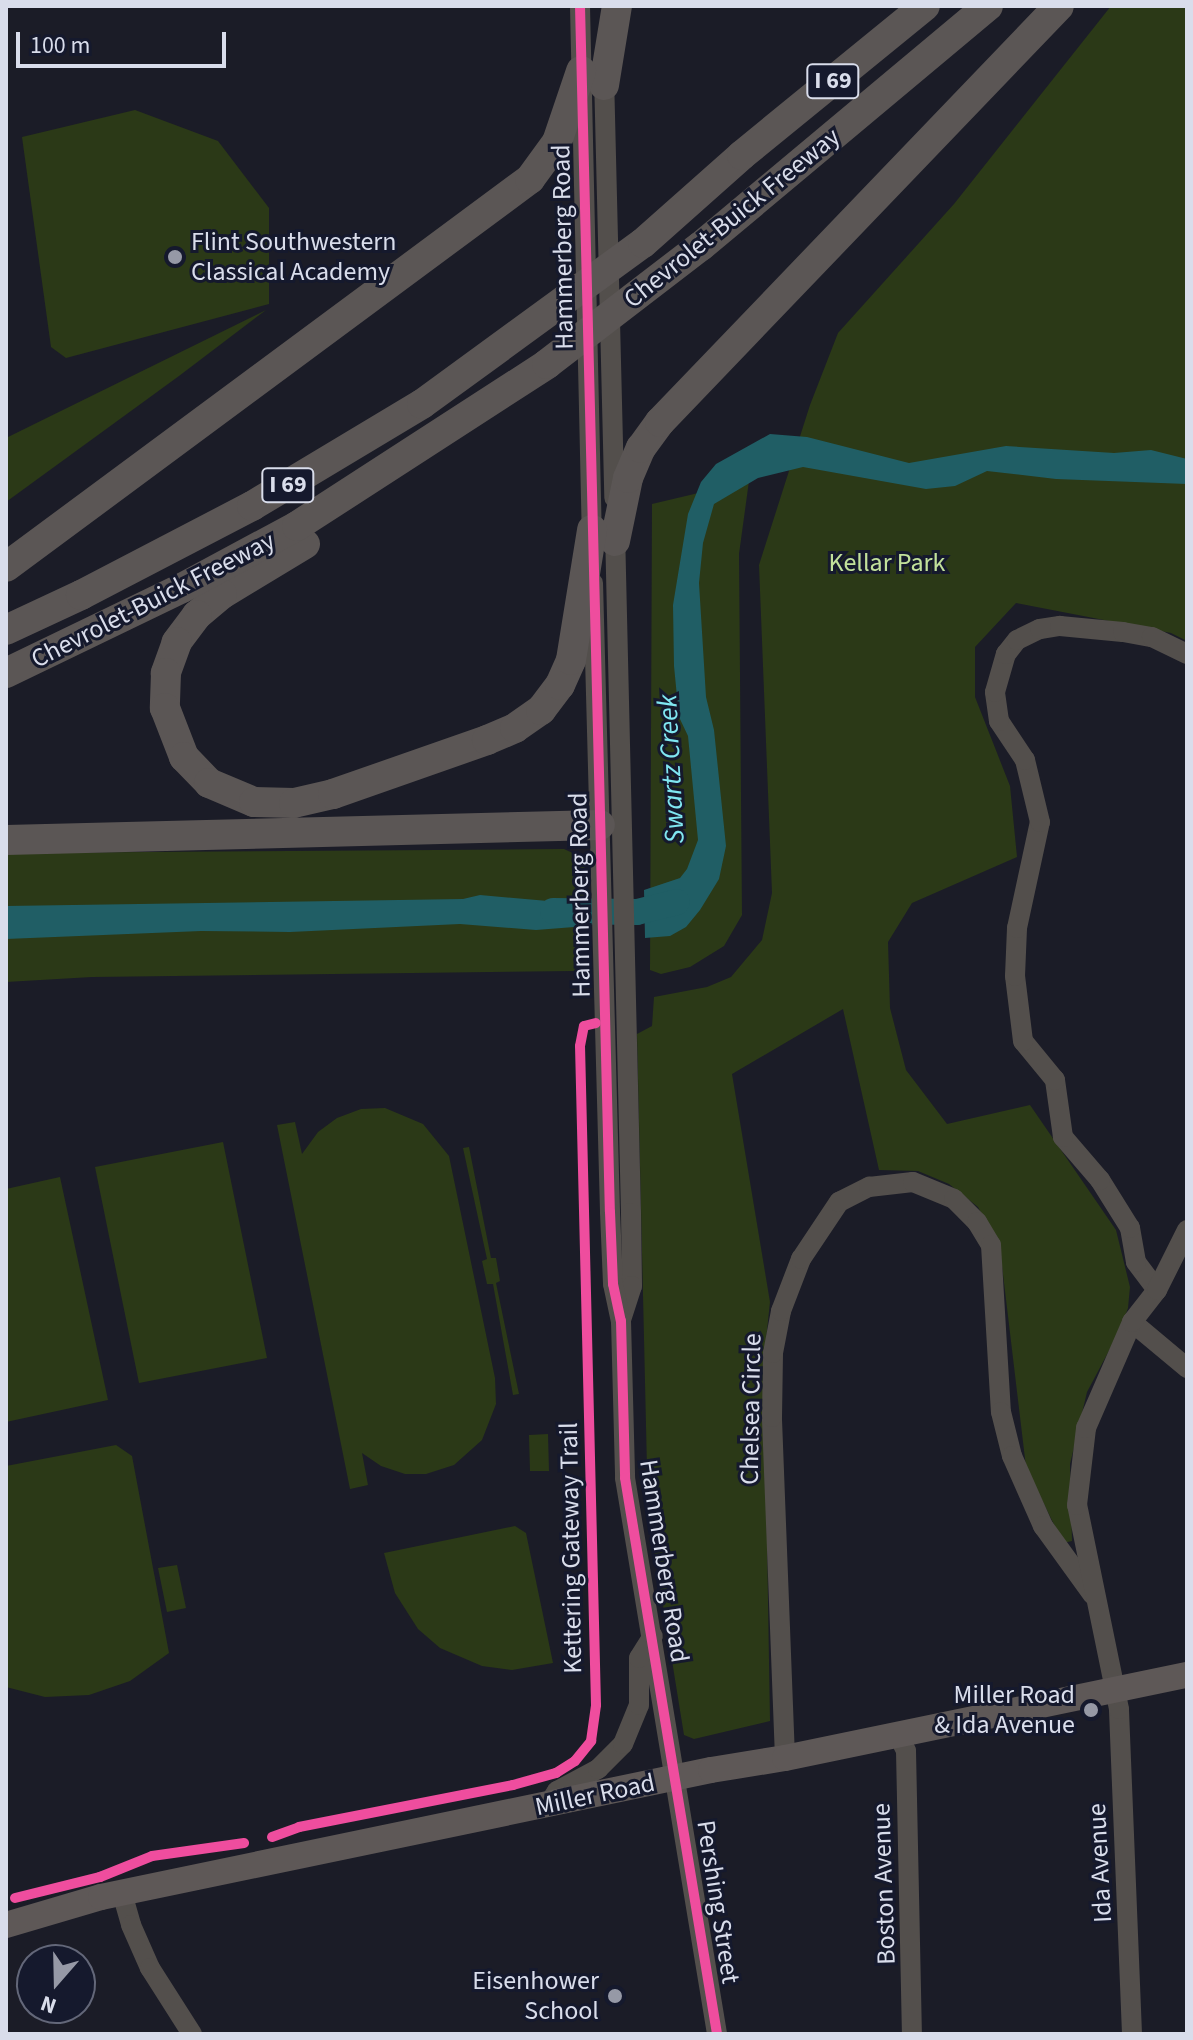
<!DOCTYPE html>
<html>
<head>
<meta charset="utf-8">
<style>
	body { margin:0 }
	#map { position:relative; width:1193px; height:2040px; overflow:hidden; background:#1b1c27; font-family:"Source Sans 3",sans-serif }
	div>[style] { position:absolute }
	.green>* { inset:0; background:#2b3917 }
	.water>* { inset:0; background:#205e65 }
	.river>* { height:26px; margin:-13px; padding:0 13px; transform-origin:13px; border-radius:13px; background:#205e65 }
	.minor>* { height:20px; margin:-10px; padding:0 10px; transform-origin:10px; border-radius:10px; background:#534f4c }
	.major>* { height:26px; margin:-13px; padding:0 13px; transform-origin:13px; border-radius:13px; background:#5e5857 }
	.highway>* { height:30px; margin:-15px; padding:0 15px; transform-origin:15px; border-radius:15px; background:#5b5655 }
	.cycleway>* { height:10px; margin:-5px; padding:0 5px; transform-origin:5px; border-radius:5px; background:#ef4d9e }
	.dots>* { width:22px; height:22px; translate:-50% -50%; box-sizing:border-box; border:4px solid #15192d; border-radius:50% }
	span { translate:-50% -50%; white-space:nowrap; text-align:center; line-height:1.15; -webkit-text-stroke:6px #15192d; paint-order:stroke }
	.shield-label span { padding:2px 6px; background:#15192d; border:2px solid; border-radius:6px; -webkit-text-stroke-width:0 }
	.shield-label { font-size:24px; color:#d9ddeb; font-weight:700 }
	.street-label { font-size:26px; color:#d9ddeb }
	.poi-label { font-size:26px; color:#d9ddeb }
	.left { translate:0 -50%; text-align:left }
	.right { translate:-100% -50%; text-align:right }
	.park-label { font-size:26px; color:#c2e19b }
	.water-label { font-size:28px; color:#80e7f1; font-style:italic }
	.frame { position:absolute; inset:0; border:8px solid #d9ddeb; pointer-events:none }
	.north { position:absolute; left:16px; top:1944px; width:80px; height:80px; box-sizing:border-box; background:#15192d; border:2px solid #636779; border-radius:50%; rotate:200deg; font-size:22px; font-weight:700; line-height:32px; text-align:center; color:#d9ddeb }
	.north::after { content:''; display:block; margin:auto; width:28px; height:36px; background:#9699a6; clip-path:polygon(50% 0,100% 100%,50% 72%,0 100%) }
	.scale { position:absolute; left:16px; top:32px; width:210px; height:36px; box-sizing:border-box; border:4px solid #d9ddeb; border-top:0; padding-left:10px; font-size:24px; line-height:28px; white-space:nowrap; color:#d9ddeb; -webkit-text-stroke:6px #15192d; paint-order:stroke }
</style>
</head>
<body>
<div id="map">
	<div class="green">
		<div style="clip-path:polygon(1111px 6px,1187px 6px,1187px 641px,1171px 633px,1016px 603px,975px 647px,975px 697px,1010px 786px,1017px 857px,912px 903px,888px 942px,890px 1008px,906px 1070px,947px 1124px,1030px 1105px,1116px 1230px,1130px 1287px,1128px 1308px,1120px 1330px,1087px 1392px,1070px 1464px,1072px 1541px,1063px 1543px,1026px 1467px,1000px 1249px,978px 1207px,949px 1184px,918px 1171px,879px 1170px,843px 1009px,732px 1074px,770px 1302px,764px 1359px,770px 1721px,694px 1739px,684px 1735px,648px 1512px,637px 1034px,652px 1026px,654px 997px,707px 987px,731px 977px,762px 940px,772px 893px,759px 565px,810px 405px,838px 333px,954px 204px)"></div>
		<div style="clip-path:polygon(135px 110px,218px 141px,269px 208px,269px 304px,66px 358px,51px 347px,22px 137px)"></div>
		<div style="clip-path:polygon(266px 310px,179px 376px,6px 502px,6px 438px)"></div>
		<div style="clip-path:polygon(749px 481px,739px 554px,742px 915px,724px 946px,690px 967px,661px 974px,650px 970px,652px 504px)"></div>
		<div style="clip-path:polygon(564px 849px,577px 855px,585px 868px,589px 958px,583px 968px,573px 971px,92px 977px,6px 982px,6px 853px)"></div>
		<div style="clip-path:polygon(385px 1108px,423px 1124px,449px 1156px,495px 1378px,496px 1404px,482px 1440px,454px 1465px,426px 1474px,405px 1474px,381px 1466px,362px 1453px,368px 1485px,350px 1489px,277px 1125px,295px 1122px,302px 1154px,318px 1132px,337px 1118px,361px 1109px)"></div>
		<div style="clip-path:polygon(223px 1142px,267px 1358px,139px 1383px,95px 1167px)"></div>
		<div style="clip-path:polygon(469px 1147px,491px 1258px,496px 1258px,500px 1281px,496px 1283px,519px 1394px,513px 1395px,493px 1284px,487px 1284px,482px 1261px,487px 1259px,463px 1148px)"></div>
		<div style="clip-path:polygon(60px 1177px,108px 1400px,6px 1422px,6px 1189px)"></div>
		<div style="clip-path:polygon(548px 1434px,549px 1471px,530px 1471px,529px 1435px)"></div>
		<div style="clip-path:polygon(116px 1445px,132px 1456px,169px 1653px,130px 1681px,89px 1695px,45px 1697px,6px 1687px,6px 1466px)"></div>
		<div style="clip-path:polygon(515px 1526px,526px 1533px,553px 1663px,512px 1670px,482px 1666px,440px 1648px,418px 1629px,395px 1593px,384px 1553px)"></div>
		<div style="clip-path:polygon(177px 1565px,186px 1608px,167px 1612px,158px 1568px)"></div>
	</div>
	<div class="water">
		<div style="clip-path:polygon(770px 434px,807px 437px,909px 463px,1006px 446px,1114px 453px,1151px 450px,1187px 459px,1187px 484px,1056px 479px,987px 471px,955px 486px,926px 489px,803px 467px,758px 478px,714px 504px,703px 543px,699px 583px,706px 697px,714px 730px,726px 846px,719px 879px,700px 910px,686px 927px,670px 936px,645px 938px,644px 890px,680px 878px,687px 869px,698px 840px,688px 736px,679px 717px,674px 666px,673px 605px,688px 514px,701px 482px,716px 464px)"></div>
		<div style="clip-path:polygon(480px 895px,548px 901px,586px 897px,587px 926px,536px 930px,460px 924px,290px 932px,201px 931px,6px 939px,6px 906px,463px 899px)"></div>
	</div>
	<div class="river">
		<div style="left:553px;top:911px;width:84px;rotate:0.7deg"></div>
		<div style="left:637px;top:912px;width:41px;rotate:-14deg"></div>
	</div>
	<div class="minor">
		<div style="left:580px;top:6px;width:537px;rotate:88.72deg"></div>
		<div style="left:604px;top:75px;width:423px;rotate:88.6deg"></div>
		<div style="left:615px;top:530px;width:683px;rotate:88.66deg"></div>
		<div style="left:631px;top:1213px;width:73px;rotate:89.2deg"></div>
		<div style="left:632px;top:1286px;width:33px;rotate:108deg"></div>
		<div style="left:593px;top:583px;width:629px;rotate:88.45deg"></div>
		<div style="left:610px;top:1212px;width:72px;rotate:87.6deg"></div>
		<div style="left:613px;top:1284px;width:38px;rotate:78deg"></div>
		<div style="left:621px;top:1321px;width:157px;rotate:88.5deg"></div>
		<div style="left:625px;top:1478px;width:564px;rotate:80.6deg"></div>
		<div style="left:1157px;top:1290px;width:35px;rotate:-127deg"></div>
		<div style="left:1136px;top:1262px;width:35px;rotate:-100deg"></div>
		<div style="left:1130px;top:1228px;width:57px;rotate:-122deg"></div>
		<div style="left:1100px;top:1180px;width:57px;rotate:-130.7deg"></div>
		<div style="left:1063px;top:1137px;width:58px;rotate:-98deg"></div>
		<div style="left:1055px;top:1080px;width:50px;rotate:-129.4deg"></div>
		<div style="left:1023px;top:1041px;width:65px;rotate:-97deg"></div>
		<div style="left:1015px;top:976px;width:48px;rotate:-87.6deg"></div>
		<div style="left:1017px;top:928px;width:108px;rotate:-77.8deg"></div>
		<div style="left:1040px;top:822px;width:64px;rotate:-103.6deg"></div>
		<div style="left:1025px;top:760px;width:47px;rotate:-123.7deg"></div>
		<div style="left:999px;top:721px;width:29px;rotate:-98deg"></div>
		<div style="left:995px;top:692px;width:40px;rotate:-74deg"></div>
		<div style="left:1006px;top:654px;width:18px;rotate:-52deg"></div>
		<div style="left:1017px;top:640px;width:25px;rotate:-26deg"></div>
		<div style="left:1040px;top:629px;width:20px;rotate:-9deg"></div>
		<div style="left:1060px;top:626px;width:63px;rotate:5.4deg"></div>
		<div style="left:1123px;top:632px;width:29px;rotate:10deg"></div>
		<div style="left:1152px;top:637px;width:39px;rotate:26deg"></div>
		<div style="left:1132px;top:1322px;width:72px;rotate:39.9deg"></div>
		<div style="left:898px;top:1735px;width:18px;rotate:63deg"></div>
		<div style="left:906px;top:1751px;width:283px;rotate:88.8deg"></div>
		<div style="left:785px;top:1758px;width:341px;rotate:-92.2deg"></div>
		<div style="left:772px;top:1417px;width:64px;rotate:-89.1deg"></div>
		<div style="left:773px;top:1353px;width:43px;rotate:-79.2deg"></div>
		<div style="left:781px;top:1311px;width:56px;rotate:-69deg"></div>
		<div style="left:801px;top:1259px;width:69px;rotate:-56.3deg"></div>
		<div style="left:839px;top:1202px;width:34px;rotate:-27deg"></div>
		<div style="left:869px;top:1187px;width:44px;rotate:-6.5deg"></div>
		<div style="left:913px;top:1182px;width:44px;rotate:22.5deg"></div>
		<div style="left:954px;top:1199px;width:33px;rotate:45deg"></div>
		<div style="left:977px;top:1222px;width:27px;rotate:59deg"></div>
		<div style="left:991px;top:1245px;width:167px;rotate:86.6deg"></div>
		<div style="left:1001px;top:1412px;width:45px;rotate:76deg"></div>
		<div style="left:1012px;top:1456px;width:77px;rotate:66.1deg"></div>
		<div style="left:1043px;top:1526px;width:85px;rotate:54.1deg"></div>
		<div style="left:548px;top:1805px;width:17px;rotate:-57deg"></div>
		<div style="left:557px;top:1791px;width:47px;rotate:-28.2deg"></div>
		<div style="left:598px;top:1769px;width:35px;rotate:-45deg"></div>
		<div style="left:623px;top:1744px;width:42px;rotate:-67.7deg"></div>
		<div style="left:639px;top:1705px;width:47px;rotate:-90deg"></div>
		<div style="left:639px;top:1658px;width:26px;rotate:-58deg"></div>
		<div style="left:122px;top:1893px;width:33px;rotate:74deg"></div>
		<div style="left:131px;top:1925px;width:47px;rotate:66.2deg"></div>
		<div style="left:150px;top:1968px;width:78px;rotate:57.5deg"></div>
		<div style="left:1132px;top:2034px;width:325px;rotate:-92.3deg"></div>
		<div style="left:1119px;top:1709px;width:208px;rotate:-101.6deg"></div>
		<div style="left:1077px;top:1505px;width:78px;rotate:-83.3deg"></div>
		<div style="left:1086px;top:1428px;width:116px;rotate:-66.5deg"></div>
		<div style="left:1132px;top:1322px;width:41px;rotate:-52deg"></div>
		<div style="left:1157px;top:1290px;width:67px;rotate:-63.4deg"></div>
	</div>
	<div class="major">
		<div style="left:6px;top:1925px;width:99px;rotate:-16.4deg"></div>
		<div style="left:101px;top:1897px;width:623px;rotate:-11.76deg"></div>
		<div style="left:711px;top:1770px;width:75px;rotate:-9.2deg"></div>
		<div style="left:785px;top:1758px;width:410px;rotate:-11.7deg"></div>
	</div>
	<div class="highway">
		<div style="left:604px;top:85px;width:80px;rotate:-80.7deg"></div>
		<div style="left:615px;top:541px;width:64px;rotate:-78.3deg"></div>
		<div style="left:628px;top:478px;width:33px;rotate:-67deg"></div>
		<div style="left:641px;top:448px;width:32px;rotate:-54deg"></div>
		<div style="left:660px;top:422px;width:576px;rotate:-46.19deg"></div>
		<div style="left:305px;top:544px;width:97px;rotate:148.9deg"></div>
		<div style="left:222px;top:594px;width:33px;rotate:140deg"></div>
		<div style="left:197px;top:615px;width:34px;rotate:127deg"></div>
		<div style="left:177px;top:642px;width:33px;rotate:110deg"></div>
		<div style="left:166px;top:673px;width:35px;rotate:92deg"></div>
		<div style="left:165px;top:708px;width:53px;rotate:68.8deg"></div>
		<div style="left:184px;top:757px;width:36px;rotate:46deg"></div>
		<div style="left:209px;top:783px;width:49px;rotate:22.9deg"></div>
		<div style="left:254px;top:802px;width:40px;rotate:1.4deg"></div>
		<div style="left:294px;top:803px;width:40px;rotate:-13deg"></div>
		<div style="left:333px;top:794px;width:163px;rotate:-19.3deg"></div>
		<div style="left:487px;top:740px;width:30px;rotate:-23deg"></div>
		<div style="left:515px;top:728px;width:32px;rotate:-35deg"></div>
		<div style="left:541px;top:710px;width:31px;rotate:-53deg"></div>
		<div style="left:560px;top:685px;width:27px;rotate:-66deg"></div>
		<div style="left:571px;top:660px;width:132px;rotate:-80.8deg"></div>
		<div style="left:6px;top:567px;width:652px;rotate:-36.52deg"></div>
		<div style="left:530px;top:179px;width:46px;rotate:-53.9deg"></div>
		<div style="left:557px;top:142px;width:75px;rotate:-71.3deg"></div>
		<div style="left:6px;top:630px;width:83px;rotate:-25deg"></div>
		<div style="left:81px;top:595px;width:193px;rotate:-27.5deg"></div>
		<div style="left:252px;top:506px;width:198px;rotate:-31deg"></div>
		<div style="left:422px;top:404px;width:273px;rotate:-36.1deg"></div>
		<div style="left:643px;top:243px;width:132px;rotate:-41.6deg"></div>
		<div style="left:742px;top:155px;width:236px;rotate:-39.2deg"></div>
		<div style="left:6px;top:673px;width:195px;rotate:-25.8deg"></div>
		<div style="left:182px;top:588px;width:131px;rotate:-28.3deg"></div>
		<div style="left:297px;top:526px;width:298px;rotate:-32.9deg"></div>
		<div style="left:547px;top:364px;width:194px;rotate:-37.5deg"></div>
		<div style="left:701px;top:246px;width:374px;rotate:-39.9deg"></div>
		<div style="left:6px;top:840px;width:594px;rotate:-1.45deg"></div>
	</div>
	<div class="cycleway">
		<div style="left:580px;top:6px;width:1206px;rotate:88.58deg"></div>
		<div style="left:610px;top:1212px;width:72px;rotate:87.6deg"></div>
		<div style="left:613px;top:1284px;width:38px;rotate:78deg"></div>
		<div style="left:621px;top:1321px;width:157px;rotate:88.5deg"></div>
		<div style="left:625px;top:1478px;width:564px;rotate:80.6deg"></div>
		<div style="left:272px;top:1837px;width:29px;rotate:-20deg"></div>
		<div style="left:299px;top:1827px;width:218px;rotate:-11.1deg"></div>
		<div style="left:513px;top:1785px;width:45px;rotate:-15.6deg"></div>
		<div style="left:556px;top:1773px;width:22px;rotate:-32deg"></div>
		<div style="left:575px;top:1761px;width:26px;rotate:-51deg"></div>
		<div style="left:591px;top:1741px;width:36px;rotate:-82deg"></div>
		<div style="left:596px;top:1705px;width:659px;rotate:-91.39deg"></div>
		<div style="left:580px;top:1046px;width:20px;rotate:-79deg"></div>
		<div style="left:584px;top:1026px;width:12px;rotate:-14deg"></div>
		<div style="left:15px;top:1898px;width:88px;rotate:-13.9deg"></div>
		<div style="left:100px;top:1877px;width:56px;rotate:-22deg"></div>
		<div style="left:152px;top:1856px;width:93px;rotate:-8deg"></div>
	</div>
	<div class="dots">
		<div style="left:175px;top:257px;background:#9699a6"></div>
		<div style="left:1091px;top:1710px;background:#9699a6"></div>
		<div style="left:615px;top:1996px;background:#9699a6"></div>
	</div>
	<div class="shield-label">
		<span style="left:833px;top:81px">I 69</span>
		<span style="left:288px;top:485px">I 69</span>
	</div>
	<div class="street-label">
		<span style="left:732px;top:218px;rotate:-39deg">Chevrolet-Buick Freeway</span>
		<span style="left:563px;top:247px;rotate:-91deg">Hammerberg Road</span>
		<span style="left:153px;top:600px;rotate:-27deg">Chevrolet-Buick Freeway</span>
		<span style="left:580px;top:895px;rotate:-91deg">Hammerberg Road</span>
		<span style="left:751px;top:1409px;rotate:-89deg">Chelsea Circle</span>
		<span style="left:571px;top:1548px;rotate:-91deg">Kettering Gateway Trail</span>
		<span style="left:664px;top:1561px;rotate:81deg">Hammerberg Road</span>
		<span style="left:595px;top:1795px;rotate:-12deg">Miller Road</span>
		<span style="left:1100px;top:1863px;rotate:-93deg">Ida Avenue</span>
		<span style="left:884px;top:1884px;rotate:-92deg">Boston Avenue</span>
		<span style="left:718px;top:1902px;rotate:81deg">Pershing Street</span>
	</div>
	<div class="poi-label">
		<span class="left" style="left:191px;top:257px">Flint Southwestern<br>Classical Academy</span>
		<span class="right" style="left:1075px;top:1710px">Miller Road<br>&amp; Ida Avenue</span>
		<span class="right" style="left:599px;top:1996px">Eisenhower<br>School</span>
	</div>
	<div class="park-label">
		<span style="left:887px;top:563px">Kellar Park</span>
	</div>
	<div class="water-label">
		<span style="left:671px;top:769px;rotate:-93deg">Swartz Creek</span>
	</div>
	<div class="frame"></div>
	<div class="north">N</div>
	<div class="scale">100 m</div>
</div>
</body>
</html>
